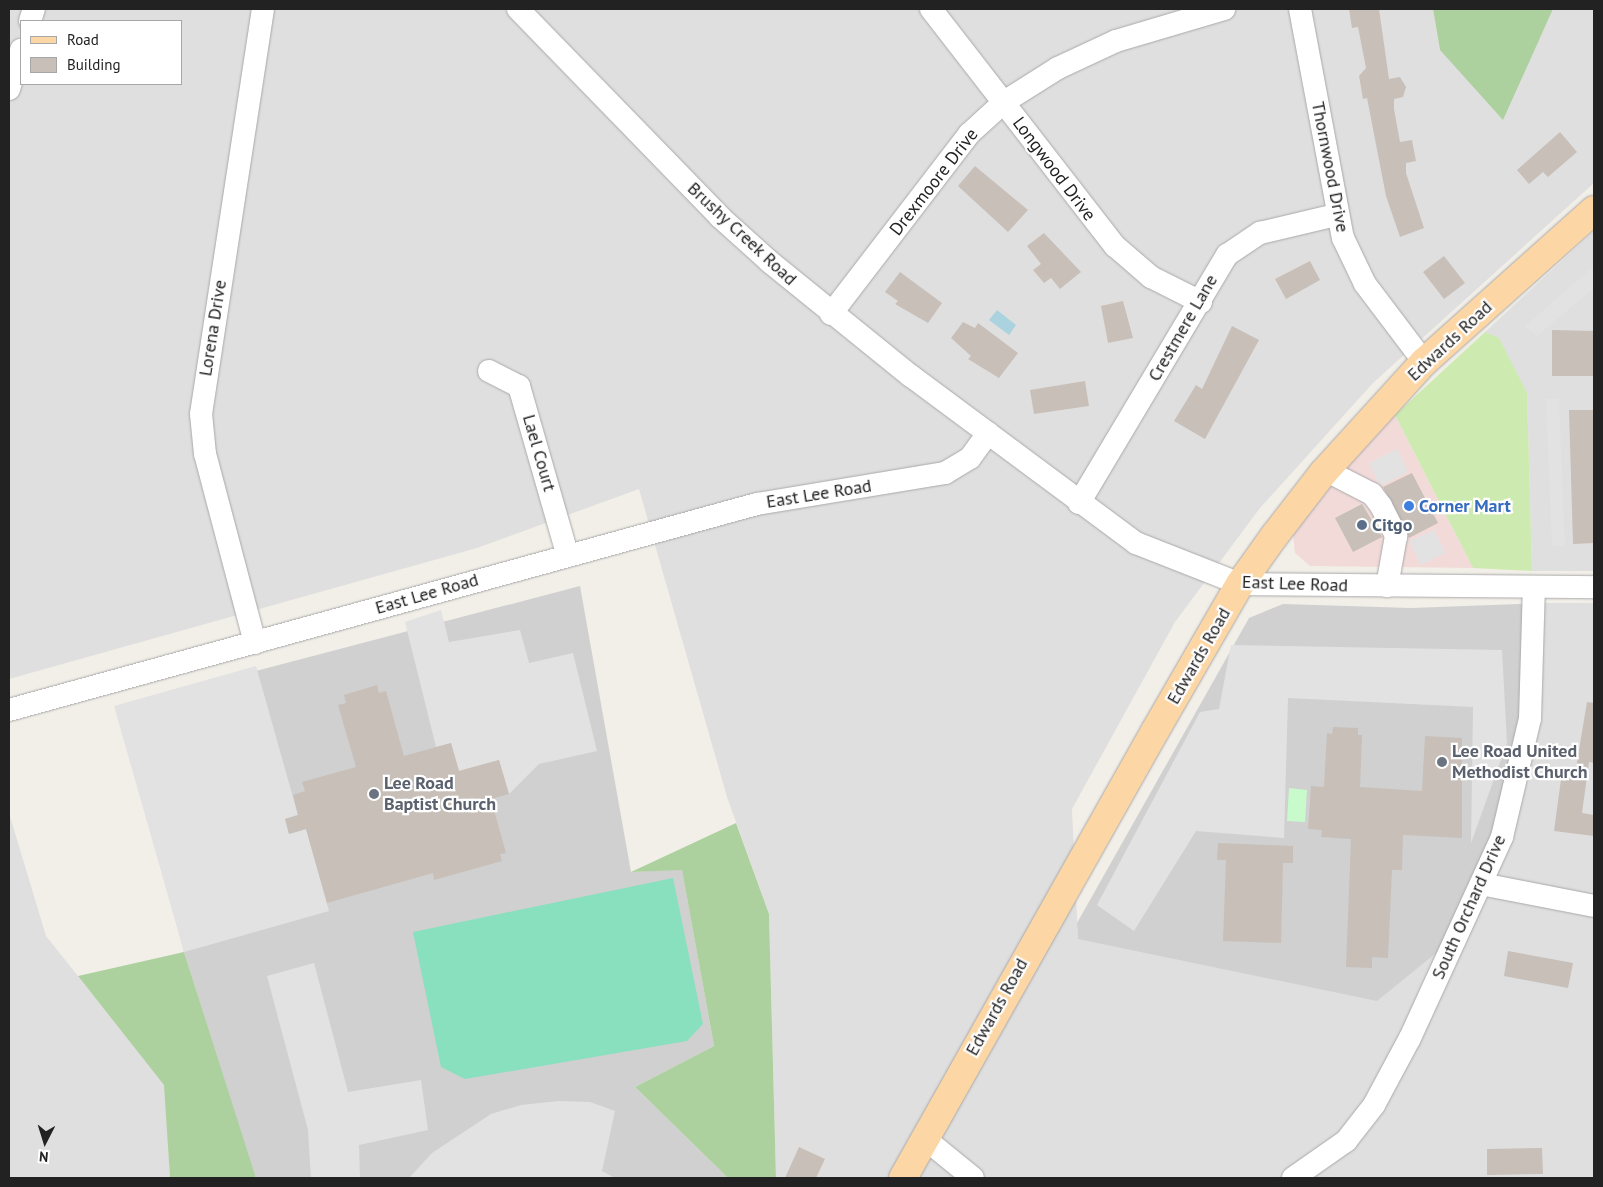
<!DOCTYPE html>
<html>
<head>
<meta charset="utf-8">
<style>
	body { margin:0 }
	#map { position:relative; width:1603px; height:1187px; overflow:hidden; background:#f2efe9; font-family:"PT Sans",sans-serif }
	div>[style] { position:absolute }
	.residential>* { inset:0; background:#e0dfdf }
	.commercial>* { inset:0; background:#f2dad9 }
	.religious>* { inset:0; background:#d0d0d0 }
	.grass>* { inset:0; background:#cdebb0 }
	.forest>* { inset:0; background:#add19e }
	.park>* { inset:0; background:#c8facc }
	.pitch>* { inset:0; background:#88e0be }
	.parking>* { inset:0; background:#e2e2e2 }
	.water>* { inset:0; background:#aad3df }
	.building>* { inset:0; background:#c7bfb8 }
	.roads { filter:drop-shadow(0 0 1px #a9a9a9) drop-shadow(0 0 1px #a9a9a9) }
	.minor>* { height:22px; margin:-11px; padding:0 11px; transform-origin:11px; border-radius:11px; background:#fff }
	.major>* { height:28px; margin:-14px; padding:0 14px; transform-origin:14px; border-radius:14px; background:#fcd6a4 }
	.dots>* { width:14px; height:14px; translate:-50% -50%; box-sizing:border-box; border:2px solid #fff; border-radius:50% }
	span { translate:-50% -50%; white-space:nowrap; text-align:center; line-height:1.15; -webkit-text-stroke:4.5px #fff; paint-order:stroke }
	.street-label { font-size:18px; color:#222 }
	.shop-label { font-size:18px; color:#366cbe; font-weight:700 }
	.left { translate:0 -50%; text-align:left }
	.service-label { font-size:18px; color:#4e5e75; font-weight:700 }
	.worship-label { font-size:18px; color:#5b616d; font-weight:700 }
	.frame { position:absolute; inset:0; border:10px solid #222; pointer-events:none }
	.legend { position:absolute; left:20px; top:20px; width:162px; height:65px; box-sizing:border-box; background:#fff; border:1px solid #a7a7a7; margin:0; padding:6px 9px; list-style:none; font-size:15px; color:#222 }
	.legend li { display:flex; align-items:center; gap:10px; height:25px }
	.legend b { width:25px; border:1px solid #a7a7a7 }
	.north { position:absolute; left:20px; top:1117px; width:50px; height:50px; -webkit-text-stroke:4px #fff; paint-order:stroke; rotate:185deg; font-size:14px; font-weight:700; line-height:20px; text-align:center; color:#222 }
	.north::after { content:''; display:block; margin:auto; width:18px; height:22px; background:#222; clip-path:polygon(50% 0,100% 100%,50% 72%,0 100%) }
</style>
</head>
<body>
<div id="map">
	<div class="residential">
		<div style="clip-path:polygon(evenodd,9px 9px,1433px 9px,1440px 50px,1540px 38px,1553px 9px,1594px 9px,1594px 183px,1373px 383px,1260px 508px,1175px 622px,1072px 809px,1078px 939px,1544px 603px,1594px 603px,1594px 1178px,776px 1178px,769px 914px,727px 797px,639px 489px,477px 548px,9px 679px,9px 9px,21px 21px,181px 21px,181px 84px,21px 84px,21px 21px)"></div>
		<div style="clip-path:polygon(1594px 231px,1594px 571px,1532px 571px,1527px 393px,1485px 332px)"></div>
		<div style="clip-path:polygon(9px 813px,46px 936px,165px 1085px,170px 1178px,9px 1178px)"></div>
	</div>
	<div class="commercial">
		<div style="clip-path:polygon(1395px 415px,1473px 568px,1310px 566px,1295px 553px,1293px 535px,1315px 502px,1369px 438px)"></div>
	</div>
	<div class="religious">
		<div style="clip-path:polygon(580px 586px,631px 872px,682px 869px,714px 1046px,635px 1087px,728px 1178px,255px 1178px,184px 952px,119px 707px)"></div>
		<div style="clip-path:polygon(1544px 603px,1513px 814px,1441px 949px,1377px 1001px,1078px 939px,1077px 923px,1249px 618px,1283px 604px,1411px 608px)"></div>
	</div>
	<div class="grass">
		<div style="clip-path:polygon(1485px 332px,1499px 338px,1527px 393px,1532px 571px,1473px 568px,1395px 415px)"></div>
	</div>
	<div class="forest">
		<div style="clip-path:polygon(1433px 9px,1553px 9px,1503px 120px,1440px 50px)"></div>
		<div style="clip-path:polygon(736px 823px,769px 914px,776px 1178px,728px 1178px,635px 1087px,714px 1046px,682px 870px,631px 872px)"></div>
		<div style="clip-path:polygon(184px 952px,255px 1175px,255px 1178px,170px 1178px,164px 1085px,78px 976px)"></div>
	</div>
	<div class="park">
		<div style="clip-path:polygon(1289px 788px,1307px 790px,1305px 822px,1287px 821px)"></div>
	</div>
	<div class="pitch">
		<div style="clip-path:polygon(673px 878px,703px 1024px,687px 1041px,465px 1079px,441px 1067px,413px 932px)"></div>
	</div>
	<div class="parking">
		<div style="clip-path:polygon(1594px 266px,1594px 288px,1537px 336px,1525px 326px)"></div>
		<div style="clip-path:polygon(1546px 399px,1559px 399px,1565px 546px,1552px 546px)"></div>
		<div style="clip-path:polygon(1397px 449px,1408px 472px,1380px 486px,1369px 463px)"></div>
		<div style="clip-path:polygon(1434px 530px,1445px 553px,1421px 565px,1409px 541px)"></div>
		<div style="clip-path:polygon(441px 610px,449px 642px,520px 630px,529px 663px,573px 653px,597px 751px,539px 764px,509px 794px,499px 760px,459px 771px,451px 743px,436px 747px,405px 622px)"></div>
		<div style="clip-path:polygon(1231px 645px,1502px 650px,1507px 743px,1471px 843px,1473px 707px,1288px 698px,1284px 838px,1196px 831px,1134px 931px,1097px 905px,1200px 712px,1219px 709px)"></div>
		<div style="clip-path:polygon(256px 666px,298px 815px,285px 819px,289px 834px,306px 829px,329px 911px,184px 952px,114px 706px)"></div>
		<div style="clip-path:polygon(314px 963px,348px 1092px,421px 1080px,428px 1130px,359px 1145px,360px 1178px,311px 1178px,308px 1130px,267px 976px)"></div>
		<div style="clip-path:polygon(559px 1101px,590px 1102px,615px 1111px,602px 1171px,615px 1178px,409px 1178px,432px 1153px,491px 1114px,521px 1105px)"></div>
	</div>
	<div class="water">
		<div style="clip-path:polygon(997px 310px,1016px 325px,1009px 335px,989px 320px)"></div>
	</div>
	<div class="building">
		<div style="clip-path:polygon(1349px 9px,1379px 9px,1389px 79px,1400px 77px,1406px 87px,1403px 97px,1394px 99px,1394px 109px,1400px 142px,1412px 140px,1416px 161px,1406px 163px,1406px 173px,1424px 228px,1400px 237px,1386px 196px,1367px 98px,1363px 99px,1359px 76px,1366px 68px,1358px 27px,1352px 28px)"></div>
		<div style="clip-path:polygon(1560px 132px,1577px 152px,1548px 177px,1543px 172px,1529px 184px,1517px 170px)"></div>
		<div style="clip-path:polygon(975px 166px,1028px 210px,1008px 232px,958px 186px)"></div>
		<div style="clip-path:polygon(1044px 233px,1081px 272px,1060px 289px,1051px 278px,1044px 283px,1033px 270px,1041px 264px,1027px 246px)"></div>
		<div style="clip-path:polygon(1444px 256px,1465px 283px,1444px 299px,1423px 272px)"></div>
		<div style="clip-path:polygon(1310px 261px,1320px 280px,1286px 299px,1275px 279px)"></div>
		<div style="clip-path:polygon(900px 272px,942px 303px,928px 323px,895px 304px,898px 301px,885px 292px)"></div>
		<div style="clip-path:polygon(1123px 301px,1133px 338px,1108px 343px,1101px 306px)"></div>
		<div style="clip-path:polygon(963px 322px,975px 328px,978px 323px,1018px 353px,999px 378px,968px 359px,971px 356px,951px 338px)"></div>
		<div style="clip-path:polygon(1232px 326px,1259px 340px,1205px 439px,1174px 421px,1196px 385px,1202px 389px)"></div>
		<div style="clip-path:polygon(1552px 330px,1594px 331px,1594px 376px,1552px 376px)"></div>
		<div style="clip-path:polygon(1085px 381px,1089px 406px,1034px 414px,1030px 390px)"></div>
		<div style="clip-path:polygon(1569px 410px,1594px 410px,1594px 543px,1573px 544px)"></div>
		<div style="clip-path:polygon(1412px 473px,1438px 523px,1409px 538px,1383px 487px)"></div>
		<div style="clip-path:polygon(1362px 504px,1382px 537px,1353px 552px,1335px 518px)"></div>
		<div style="clip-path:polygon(377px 685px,379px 693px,386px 691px,404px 756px,451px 743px,459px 771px,499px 760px,509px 794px,491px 799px,506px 853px,500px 854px,502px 861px,434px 880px,433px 873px,327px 903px,306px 829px,289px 834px,285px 819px,298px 815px,293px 795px,305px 791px,302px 782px,356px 767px,338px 705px,346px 703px,344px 695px)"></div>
		<div style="clip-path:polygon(1587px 702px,1594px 703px,1594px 763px,1589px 762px,1582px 813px,1594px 815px,1594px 836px,1554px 831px,1562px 772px,1575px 774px)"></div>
		<div style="clip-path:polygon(1333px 727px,1358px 728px,1358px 735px,1362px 735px,1360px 787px,1422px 791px,1425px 736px,1462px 738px,1462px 838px,1403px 835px,1402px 870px,1392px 870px,1388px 958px,1372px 957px,1372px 968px,1346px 967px,1351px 839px,1321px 837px,1322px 830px,1308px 829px,1311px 786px,1324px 787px,1327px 733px,1332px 734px)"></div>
		<div style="clip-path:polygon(1218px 843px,1293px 846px,1293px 863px,1283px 863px,1281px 943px,1223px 941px,1226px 860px,1217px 860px)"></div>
		<div style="clip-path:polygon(1508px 951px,1573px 963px,1568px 988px,1504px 976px)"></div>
		<div style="clip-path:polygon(799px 1147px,825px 1159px,816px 1178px,785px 1178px)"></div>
		<div style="clip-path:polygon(1542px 1148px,1543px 1174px,1487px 1175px,1487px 1149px)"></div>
	</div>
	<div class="roads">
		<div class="minor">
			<div style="left:518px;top:9px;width:290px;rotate:45.8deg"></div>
			<div style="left:720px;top:217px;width:67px;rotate:42deg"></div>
			<div style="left:770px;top:262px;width:181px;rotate:39deg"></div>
			<div style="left:911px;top:376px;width:280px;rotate:36.6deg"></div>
			<div style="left:1136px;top:543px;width:112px;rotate:21.5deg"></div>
			<div style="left:1240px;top:584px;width:354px;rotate:0.5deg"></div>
			<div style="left:931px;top:9px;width:300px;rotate:52.2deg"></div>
			<div style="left:1115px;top:246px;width:48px;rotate:40.7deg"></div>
			<div style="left:1151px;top:277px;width:56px;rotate:26.6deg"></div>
			<div style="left:1300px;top:9px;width:233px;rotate:79.4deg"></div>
			<div style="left:1343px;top:238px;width:51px;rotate:64.4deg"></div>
			<div style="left:1365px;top:284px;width:98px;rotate:52.9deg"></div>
			<div style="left:30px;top:21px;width:13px;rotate:-72deg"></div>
			<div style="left:9px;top:89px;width:41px;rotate:-72.9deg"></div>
			<div style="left:831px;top:314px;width:227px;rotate:-52.5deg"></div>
			<div style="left:969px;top:134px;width:47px;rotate:-42.4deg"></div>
			<div style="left:1004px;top:102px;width:64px;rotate:-32.2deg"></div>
			<div style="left:1058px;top:68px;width:64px;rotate:-25deg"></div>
			<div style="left:1116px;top:41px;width:113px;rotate:-16.5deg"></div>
			<div style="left:489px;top:371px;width:34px;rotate:27deg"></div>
			<div style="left:519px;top:386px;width:174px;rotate:74deg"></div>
			<div style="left:1325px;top:470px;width:53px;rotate:27.1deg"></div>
			<div style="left:1372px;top:494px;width:15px;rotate:53deg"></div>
			<div style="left:1381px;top:506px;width:34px;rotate:63deg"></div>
			<div style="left:1396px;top:536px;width:51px;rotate:100.2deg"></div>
			<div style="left:1079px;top:503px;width:289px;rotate:-59.2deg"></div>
			<div style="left:1227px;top:255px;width:40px;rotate:-34deg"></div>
			<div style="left:1260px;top:233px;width:78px;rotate:-13.3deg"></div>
			<div style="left:255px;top:643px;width:196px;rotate:-104.8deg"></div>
			<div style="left:205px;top:454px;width:40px;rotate:-95.7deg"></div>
			<div style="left:201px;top:414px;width:410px;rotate:-81.3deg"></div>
			<div style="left:9px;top:710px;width:776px;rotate:-15.4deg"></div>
			<div style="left:757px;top:504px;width:191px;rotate:-9.4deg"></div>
			<div style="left:945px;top:473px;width:29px;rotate:-31deg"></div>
			<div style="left:970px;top:458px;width:31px;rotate:-54deg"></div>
			<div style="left:1481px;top:884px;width:115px;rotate:11deg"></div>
			<div style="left:924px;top:1138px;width:63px;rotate:39.2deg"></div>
			<div style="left:1293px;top:1178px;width:65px;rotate:-34.9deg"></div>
			<div style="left:1346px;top:1141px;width:46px;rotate:-52.1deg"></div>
			<div style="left:1374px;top:1105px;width:76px;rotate:-61.8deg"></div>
			<div style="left:1410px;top:1038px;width:221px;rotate:-65.4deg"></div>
			<div style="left:1502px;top:837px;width:121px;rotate:-76.7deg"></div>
			<div style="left:1530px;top:719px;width:132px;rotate:-88.3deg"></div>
		</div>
		<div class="major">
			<div style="left:903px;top:1178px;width:513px;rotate:-60.59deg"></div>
			<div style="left:1155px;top:731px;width:170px;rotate:-60deg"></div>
			<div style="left:1240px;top:584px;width:60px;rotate:-54.5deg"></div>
			<div style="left:1275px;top:535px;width:78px;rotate:-52.3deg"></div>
			<div style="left:1323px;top:473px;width:150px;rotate:-47.7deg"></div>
			<div style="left:1424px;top:362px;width:228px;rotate:-41.8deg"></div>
		</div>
	</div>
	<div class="dots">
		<div style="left:1409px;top:506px;background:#3f7fe0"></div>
		<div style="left:1362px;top:525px;background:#5c6f8a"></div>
		<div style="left:1442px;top:762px;background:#6b7280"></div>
		<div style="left:374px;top:794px;background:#6b7280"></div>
	</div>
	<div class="street-label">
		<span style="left:1330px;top:167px;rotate:79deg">Thornwood Drive</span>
		<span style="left:1054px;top:169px;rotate:53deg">Longwood Drive</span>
		<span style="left:934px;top:182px;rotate:-52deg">Drexmoore Drive</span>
		<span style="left:742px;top:234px;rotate:43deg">Brushy Creek Road</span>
		<span style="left:213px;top:328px;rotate:-81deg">Lorena Drive</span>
		<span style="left:1183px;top:328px;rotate:-60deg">Crestmere Lane</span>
		<span style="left:1450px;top:341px;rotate:-43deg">Edwards Road</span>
		<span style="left:539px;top:453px;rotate:74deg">Lael Court</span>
		<span style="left:819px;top:494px;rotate:-9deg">East Lee Road</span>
		<span style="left:1295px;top:584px;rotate:2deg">East Lee Road</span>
		<span style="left:427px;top:594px;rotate:-16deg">East Lee Road</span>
		<span style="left:1199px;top:656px;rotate:-60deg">Edwards Road</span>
		<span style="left:1469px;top:907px;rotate:-66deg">South Orchard Drive</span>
		<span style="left:997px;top:1007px;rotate:-61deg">Edwards Road</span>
	</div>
	<div class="shop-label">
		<span class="left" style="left:1419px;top:506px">Corner Mart</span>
	</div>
	<div class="service-label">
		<span class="left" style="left:1372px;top:525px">Citgo</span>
	</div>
	<div class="worship-label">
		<span class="left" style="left:1452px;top:762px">Lee Road United<br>Methodist Church</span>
		<span class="left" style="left:384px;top:794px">Lee Road<br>Baptist Church</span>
	</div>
	<div class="frame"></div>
	<ul class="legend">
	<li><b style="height:6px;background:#fcd6a4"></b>Road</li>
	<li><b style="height:14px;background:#c7bfb8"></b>Building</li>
	</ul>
	<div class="north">N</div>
</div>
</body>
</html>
